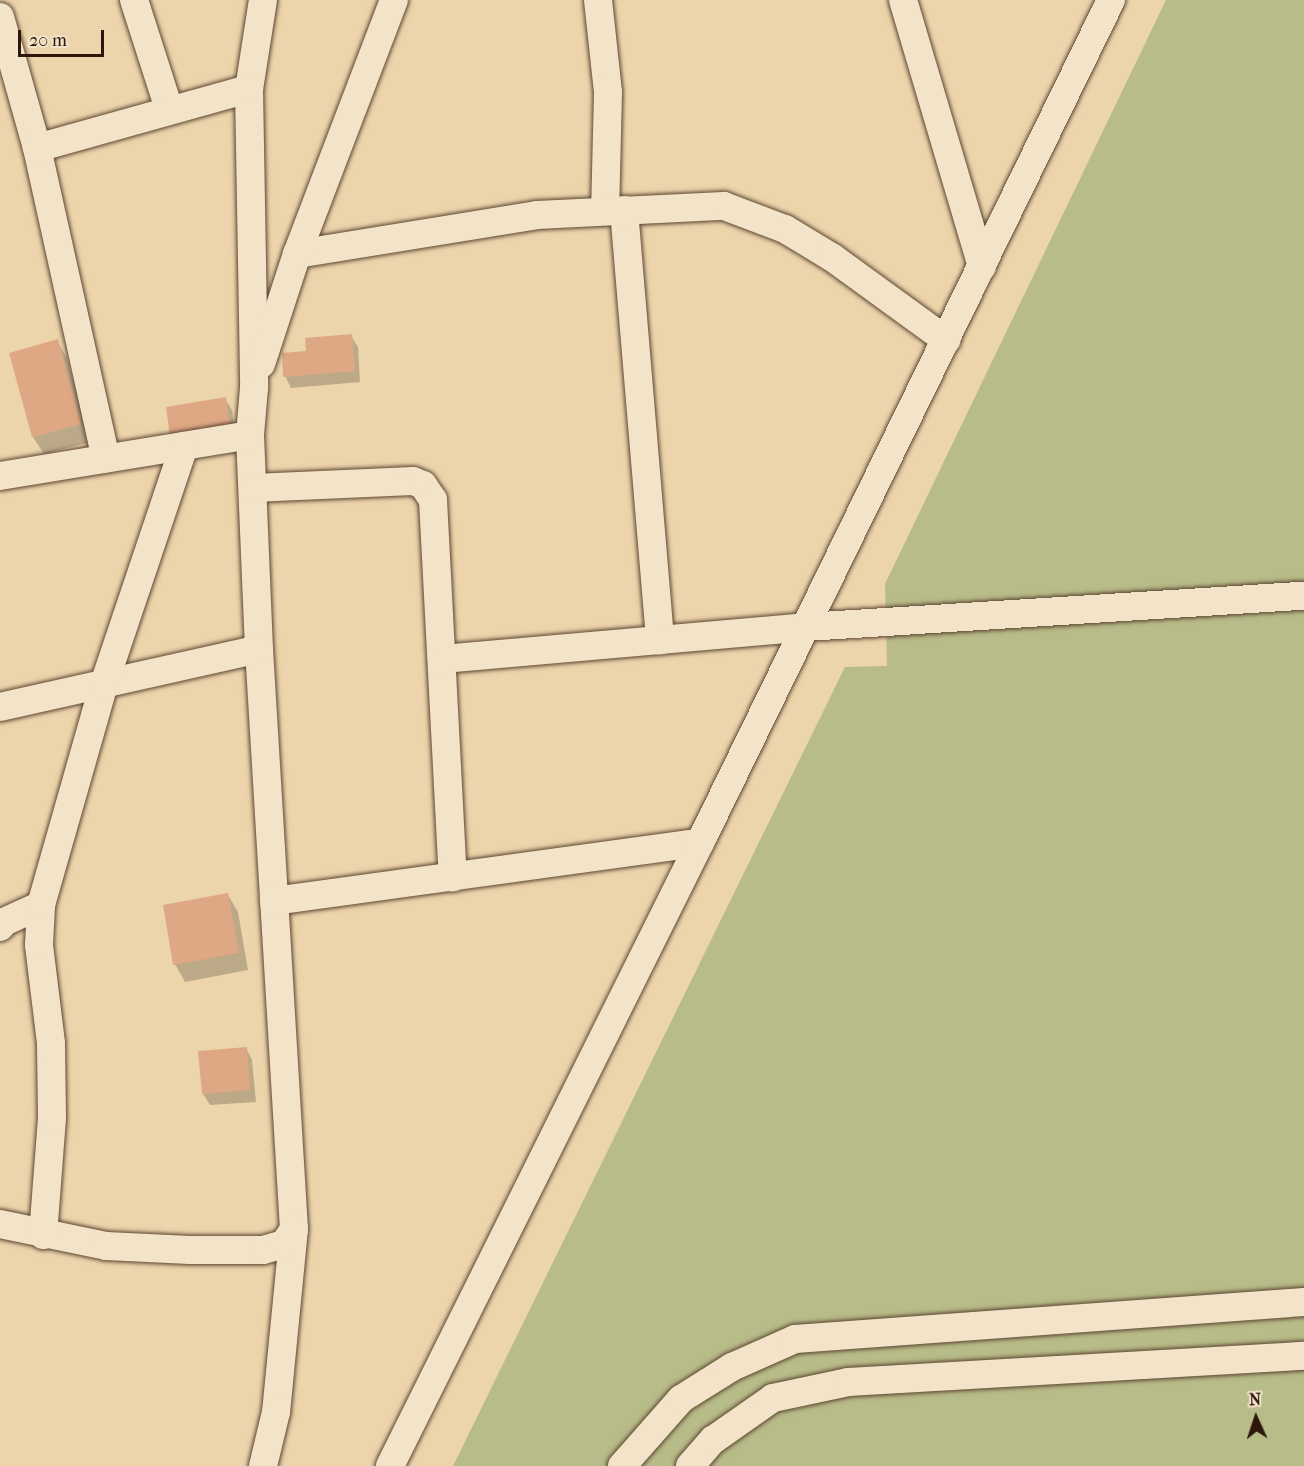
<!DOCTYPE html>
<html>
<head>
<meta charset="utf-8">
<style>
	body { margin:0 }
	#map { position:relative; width:1304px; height:1466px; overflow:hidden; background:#ecd4ab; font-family:"IM FELL French Canon",serif }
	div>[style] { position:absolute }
	.green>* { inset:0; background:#b8bc88 }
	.shadow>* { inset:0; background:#0003 }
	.building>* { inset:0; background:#dfa885 }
	.roads { filter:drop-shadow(0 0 2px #5d4633) drop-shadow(0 0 2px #5d4633) }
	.minor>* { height:28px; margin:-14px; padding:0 14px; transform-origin:14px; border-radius:14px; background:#f3e3c8 }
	span { translate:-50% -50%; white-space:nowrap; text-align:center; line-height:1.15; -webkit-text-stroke:4.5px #f3e3c8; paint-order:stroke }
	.north { position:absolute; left:1226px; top:1388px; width:60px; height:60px; -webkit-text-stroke:4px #f3e3c8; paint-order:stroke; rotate:357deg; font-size:16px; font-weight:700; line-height:24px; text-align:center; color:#2d160b }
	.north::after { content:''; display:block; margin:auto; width:21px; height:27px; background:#2d160b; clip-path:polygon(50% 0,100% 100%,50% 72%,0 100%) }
	.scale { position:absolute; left:18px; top:30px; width:86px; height:27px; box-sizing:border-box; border:3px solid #2d160b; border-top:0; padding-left:8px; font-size:18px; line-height:21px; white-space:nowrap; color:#2d160b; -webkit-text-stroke:4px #f3e3c8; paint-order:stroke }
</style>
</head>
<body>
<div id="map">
	<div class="green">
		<div style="clip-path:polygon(1166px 0,1304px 0,1304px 1466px,453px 1466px,845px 667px,887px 666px,885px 584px)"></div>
	</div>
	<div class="shadow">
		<div style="clip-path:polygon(351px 336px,358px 347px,360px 382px,291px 388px,285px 376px,308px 352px)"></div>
		<div style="clip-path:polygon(57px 341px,67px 358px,90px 442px,44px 454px,33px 437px,11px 354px)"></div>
		<div style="clip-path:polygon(225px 399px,232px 410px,236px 439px,167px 408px)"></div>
		<div style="clip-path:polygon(228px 895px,238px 912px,248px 970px,185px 982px,175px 964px)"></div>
		<div style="clip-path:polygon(246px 1048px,252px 1060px,256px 1102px,210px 1105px,203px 1094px)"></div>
	</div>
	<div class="building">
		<div style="clip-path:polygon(352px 334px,355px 371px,283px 377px,282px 353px,306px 351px,305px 338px)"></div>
		<div style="clip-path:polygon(58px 339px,81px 424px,32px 437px,9px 353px)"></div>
		<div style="clip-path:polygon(226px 397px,230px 427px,170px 437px,166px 407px)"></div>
		<div style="clip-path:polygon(228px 893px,239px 953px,173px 965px,163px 905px)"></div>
		<div style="clip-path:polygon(247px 1047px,250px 1090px,202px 1094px,198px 1051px)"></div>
	</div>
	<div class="roads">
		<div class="minor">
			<div style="left:134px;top:0;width:114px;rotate:72.2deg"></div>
			<div style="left:263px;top:0;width:90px;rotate:98.9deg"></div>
			<div style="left:249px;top:89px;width:299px;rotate:89deg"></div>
			<div style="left:254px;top:388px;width:47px;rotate:94.9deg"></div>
			<div style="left:250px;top:435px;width:214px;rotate:87.6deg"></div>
			<div style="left:259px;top:649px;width:581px;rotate:86.55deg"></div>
			<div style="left:294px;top:1229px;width:184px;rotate:95.6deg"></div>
			<div style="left:276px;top:1412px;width:56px;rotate:103.5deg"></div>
			<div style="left:598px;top:0;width:93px;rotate:83.8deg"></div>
			<div style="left:608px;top:92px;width:119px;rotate:91.4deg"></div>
			<div style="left:903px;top:0;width:278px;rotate:73.5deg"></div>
			<div style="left:0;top:17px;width:136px;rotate:74.2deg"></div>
			<div style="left:37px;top:148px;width:318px;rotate:77.5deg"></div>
			<div style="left:37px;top:148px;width:220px;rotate:-15.6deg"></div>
			<div style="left:624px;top:210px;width:432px;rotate:85.2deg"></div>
			<div style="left:297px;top:254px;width:243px;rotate:-9.2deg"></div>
			<div style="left:537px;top:215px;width:187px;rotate:-2.8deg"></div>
			<div style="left:724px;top:206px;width:65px;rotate:20.7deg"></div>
			<div style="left:785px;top:229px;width:56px;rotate:31.1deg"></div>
			<div style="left:833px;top:258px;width:140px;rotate:36deg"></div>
			<div style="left:261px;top:364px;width:116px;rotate:-71.9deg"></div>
			<div style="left:297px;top:254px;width:272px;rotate:-69.1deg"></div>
			<div style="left:0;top:476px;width:253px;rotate:-9.3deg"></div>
			<div style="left:253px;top:488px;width:160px;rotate:-2.5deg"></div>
			<div style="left:413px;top:481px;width:11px;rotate:22deg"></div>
			<div style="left:423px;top:485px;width:18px;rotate:56deg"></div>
			<div style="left:433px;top:500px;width:378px;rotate:87deg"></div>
			<div style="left:442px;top:659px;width:365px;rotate:-5deg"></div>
			<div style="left:806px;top:627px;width:499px;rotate:-3.6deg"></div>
			<div style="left:0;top:707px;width:265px;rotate:-12.6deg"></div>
			<div style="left:274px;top:901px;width:430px;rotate:-7.8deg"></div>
			<div style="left:0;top:927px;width:6px;rotate:-51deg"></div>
			<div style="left:4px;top:922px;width:41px;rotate:-24.7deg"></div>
			<div style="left:0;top:1224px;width:108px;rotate:11.7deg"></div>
			<div style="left:106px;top:1246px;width:84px;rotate:2.7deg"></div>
			<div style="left:190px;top:1250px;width:73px"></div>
			<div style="left:263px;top:1250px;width:22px;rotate:-16deg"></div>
			<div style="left:284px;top:1244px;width:18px;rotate:-56deg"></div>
			<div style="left:43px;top:1235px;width:118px;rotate:-85.6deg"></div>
			<div style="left:52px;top:1117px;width:74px;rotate:-90.8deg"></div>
			<div style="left:51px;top:1043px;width:99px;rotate:-97deg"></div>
			<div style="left:39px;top:945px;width:40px;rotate:-87.1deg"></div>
			<div style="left:41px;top:905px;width:230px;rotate:-74.1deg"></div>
			<div style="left:104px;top:684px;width:251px;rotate:-71.4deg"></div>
			<div style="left:390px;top:1466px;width:696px;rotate:-63.55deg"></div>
			<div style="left:700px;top:843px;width:938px;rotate:-64.01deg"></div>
			<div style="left:622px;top:1466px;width:89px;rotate:-48.6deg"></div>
			<div style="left:681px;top:1399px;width:60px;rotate:-32.1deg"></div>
			<div style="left:732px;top:1367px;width:69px;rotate:-24deg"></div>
			<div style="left:795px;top:1339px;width:510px;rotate:-4.16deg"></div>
			<div style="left:690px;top:1466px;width:35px;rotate:-49deg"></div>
			<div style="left:713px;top:1440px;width:73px;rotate:-35deg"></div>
			<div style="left:773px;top:1398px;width:77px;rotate:-12deg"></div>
			<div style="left:848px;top:1382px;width:457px;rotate:-3.3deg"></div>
		</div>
	</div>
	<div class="north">N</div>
	<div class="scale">20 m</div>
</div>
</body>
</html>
